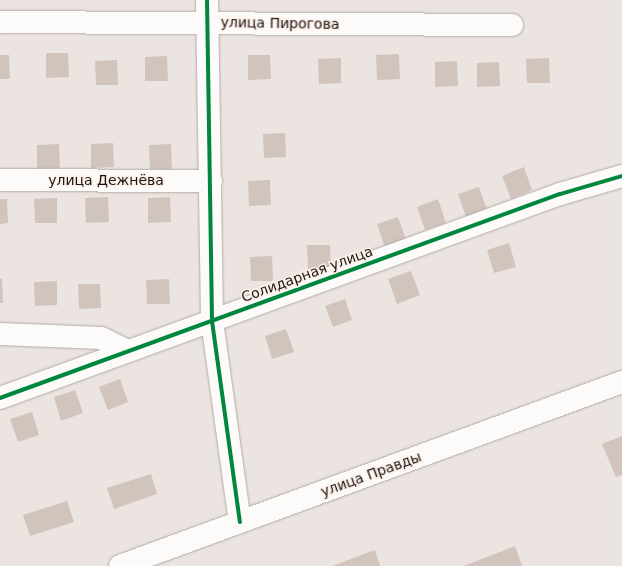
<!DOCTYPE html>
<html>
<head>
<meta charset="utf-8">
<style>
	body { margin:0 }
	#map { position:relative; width:622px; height:566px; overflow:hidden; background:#ece4e0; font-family:"DejaVu Sans",sans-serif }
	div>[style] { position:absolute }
	.building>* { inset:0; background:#d1c4bd }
	.roads { filter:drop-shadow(0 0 1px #b1aba8) drop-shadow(0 0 1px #b1aba8) }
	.minor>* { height:22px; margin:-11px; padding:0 11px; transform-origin:11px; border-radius:11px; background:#fcfbfa }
	.major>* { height:22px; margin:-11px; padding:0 11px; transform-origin:11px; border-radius:11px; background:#fcfbfa }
	.cycleway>* { height:4px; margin:-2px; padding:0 2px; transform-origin:2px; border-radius:2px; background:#00873e }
	span { translate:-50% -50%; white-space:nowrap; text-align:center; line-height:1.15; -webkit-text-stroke:3px #fdf0e9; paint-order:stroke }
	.street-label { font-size:14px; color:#1b1614 }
</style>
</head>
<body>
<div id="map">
	<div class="building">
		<div style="clip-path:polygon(46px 53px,68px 53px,69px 77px,46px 78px)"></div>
		<div style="clip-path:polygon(399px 54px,400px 79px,377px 80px,376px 55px)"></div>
		<div style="clip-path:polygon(0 55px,9px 55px,10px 79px,0 79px)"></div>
		<div style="clip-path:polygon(248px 55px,270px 55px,271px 79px,248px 80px)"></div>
		<div style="clip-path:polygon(167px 56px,168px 81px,145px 81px,145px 57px)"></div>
		<div style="clip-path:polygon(341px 58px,341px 83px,319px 84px,318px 59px)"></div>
		<div style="clip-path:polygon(549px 58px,550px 83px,527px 83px,526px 59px)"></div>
		<div style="clip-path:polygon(117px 60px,118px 85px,96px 85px,95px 61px)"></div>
		<div style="clip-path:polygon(457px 61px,458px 86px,435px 87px,435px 62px)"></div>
		<div style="clip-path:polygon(499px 62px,500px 86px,477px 87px,477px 63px)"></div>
		<div style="clip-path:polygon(285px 133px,286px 157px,264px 158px,263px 134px)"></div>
		<div style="clip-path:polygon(113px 143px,114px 167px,91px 168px,91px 144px)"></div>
		<div style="clip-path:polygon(59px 144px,60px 168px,37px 169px,37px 145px)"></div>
		<div style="clip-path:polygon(171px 144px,172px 169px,150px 169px,149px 145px)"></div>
		<div style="clip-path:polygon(524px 167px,532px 190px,511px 199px,502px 176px)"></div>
		<div style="clip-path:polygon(270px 180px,271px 205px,249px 206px,248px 181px)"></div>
		<div style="clip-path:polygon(479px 187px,487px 210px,466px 217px,458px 194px)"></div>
		<div style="clip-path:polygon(108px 197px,109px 222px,86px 223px,85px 198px)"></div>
		<div style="clip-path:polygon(170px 197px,171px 222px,148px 223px,148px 198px)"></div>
		<div style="clip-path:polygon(57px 198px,57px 223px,35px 223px,34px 199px)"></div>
		<div style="clip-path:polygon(0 199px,7px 199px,8px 223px,0 224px)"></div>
		<div style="clip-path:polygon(438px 199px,446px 223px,425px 230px,417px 207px)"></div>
		<div style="clip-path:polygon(398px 217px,406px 240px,385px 248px,377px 224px)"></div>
		<div style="clip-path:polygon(509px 243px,516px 267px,494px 273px,487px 250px)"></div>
		<div style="clip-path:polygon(307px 245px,330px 245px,331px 269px,308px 270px)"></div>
		<div style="clip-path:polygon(272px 256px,273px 281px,251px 281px,250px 257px)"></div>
		<div style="clip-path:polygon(411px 271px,420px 295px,397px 304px,388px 279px)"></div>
		<div style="clip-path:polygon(0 279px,2px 279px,3px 303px,0 303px)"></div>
		<div style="clip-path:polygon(169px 279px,170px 304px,147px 304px,146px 280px)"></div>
		<div style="clip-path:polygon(57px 281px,57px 305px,35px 306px,34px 282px)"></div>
		<div style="clip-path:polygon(78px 284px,100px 284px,101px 308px,79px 309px)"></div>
		<div style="clip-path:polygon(345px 299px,352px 320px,333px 327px,325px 306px)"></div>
		<div style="clip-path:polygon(286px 329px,294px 352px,272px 359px,265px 336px)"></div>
		<div style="clip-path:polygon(120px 379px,128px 402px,108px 410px,99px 387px)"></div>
		<div style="clip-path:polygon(75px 390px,83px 413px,61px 421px,54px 397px)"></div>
		<div style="clip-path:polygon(32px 412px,39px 435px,18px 442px,10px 419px)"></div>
		<div style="clip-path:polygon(622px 436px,622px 475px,616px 477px,602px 444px)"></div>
		<div style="clip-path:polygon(151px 474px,157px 494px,114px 509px,107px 488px)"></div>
		<div style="clip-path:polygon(67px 501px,74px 522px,30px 536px,23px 515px)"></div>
		<div style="clip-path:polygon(515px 546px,522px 566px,464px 566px)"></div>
		<div style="clip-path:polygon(375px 550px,380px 566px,332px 566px)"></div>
	</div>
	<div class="roads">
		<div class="minor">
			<div style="left:207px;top:0;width:321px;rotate:89.1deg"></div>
			<div style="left:212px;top:321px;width:203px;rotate:82.1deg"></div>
			<div style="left:0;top:22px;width:512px;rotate:0.34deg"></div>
			<div style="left:0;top:180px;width:211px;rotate:0.3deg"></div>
			<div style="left:0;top:334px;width:101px;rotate:2.3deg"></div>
			<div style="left:101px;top:338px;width:30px;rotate:26deg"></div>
			<div style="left:0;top:398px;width:596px;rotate:-20.02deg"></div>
			<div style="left:560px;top:194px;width:65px;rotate:-16.2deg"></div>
		</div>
		<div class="major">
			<div style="left:120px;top:566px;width:535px;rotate:-20.13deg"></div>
		</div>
	</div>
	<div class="cycleway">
		<div style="left:207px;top:0;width:321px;rotate:89.1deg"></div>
		<div style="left:212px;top:321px;width:203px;rotate:82.1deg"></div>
		<div style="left:0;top:398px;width:596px;rotate:-20.02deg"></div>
		<div style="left:560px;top:194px;width:65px;rotate:-16.2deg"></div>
	</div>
	<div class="street-label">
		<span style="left:280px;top:23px;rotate:1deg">улица Пирогова</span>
		<span style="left:106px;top:180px">улица Дежнёва</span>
		<span style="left:307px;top:274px;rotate:-20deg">Солидарная улица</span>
		<span style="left:371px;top:474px;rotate:-20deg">улица Правды</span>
	</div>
</div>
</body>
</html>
